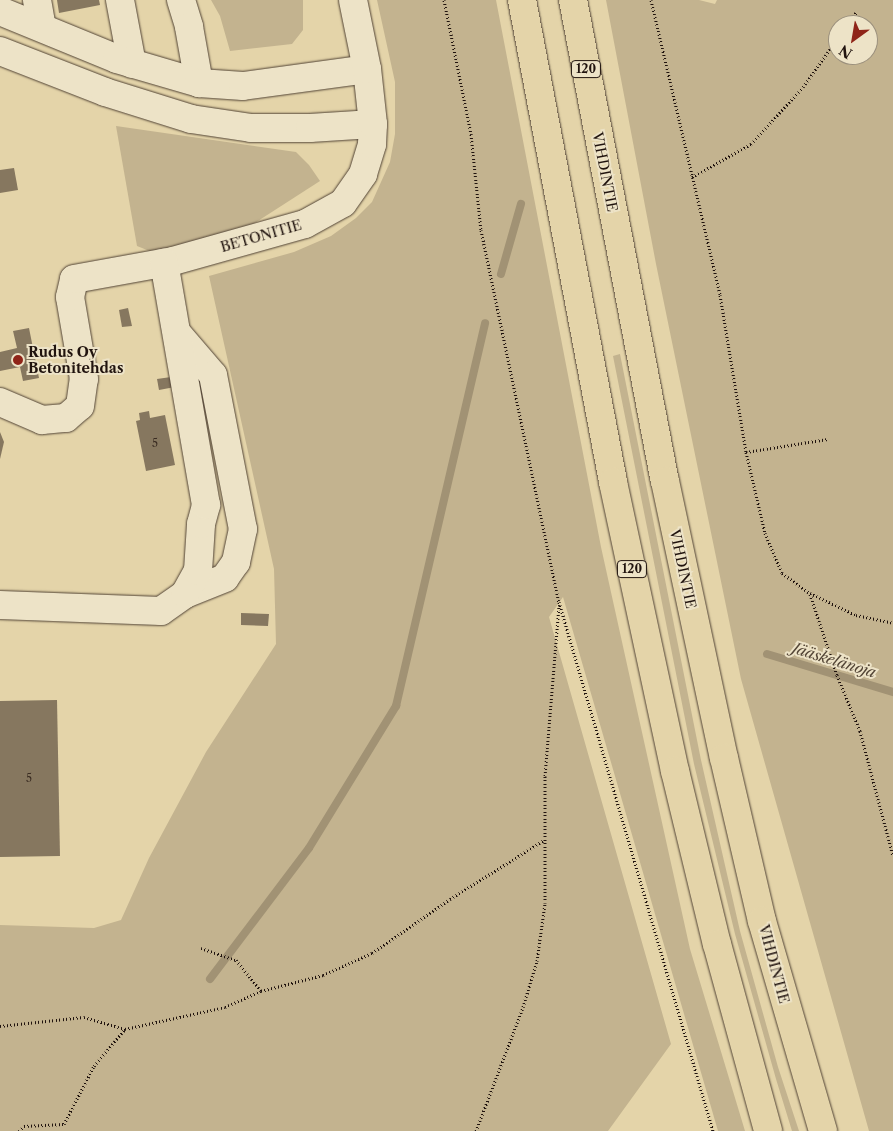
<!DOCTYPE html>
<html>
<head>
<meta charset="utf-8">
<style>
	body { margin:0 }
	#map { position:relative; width:893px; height:1131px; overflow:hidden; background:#e4d4a9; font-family:"Libre Caslon Text",serif }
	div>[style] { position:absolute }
	.green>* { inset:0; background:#c3b38f }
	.stream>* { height:8px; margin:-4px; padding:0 4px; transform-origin:4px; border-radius:4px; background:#a19274 }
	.building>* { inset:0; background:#86775f }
	.path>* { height:3px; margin-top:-1.5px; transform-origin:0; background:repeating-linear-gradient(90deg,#20130e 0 1px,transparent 0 3.5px) }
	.roads { filter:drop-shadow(0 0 1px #514335) drop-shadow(0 0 1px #514335) }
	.minor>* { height:28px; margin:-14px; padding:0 14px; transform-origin:14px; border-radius:14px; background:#ede3c7 }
	.major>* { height:28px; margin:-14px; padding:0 14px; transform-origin:14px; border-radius:14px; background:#e4d4a9 }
	.dots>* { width:14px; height:14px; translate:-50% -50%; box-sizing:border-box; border:2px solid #ede3c7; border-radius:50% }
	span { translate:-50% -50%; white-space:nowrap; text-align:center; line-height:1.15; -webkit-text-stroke:4px #ede3c7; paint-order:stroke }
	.number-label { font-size:11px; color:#3a2c22 }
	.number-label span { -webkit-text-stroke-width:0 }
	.shield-label span { padding:1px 4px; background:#ede3c7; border:1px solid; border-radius:4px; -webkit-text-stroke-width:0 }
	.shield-label { font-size:12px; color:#20130e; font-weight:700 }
	.street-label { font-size:14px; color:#20130e }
	.poi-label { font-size:14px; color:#20130e; font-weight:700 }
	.left { translate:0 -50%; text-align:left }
	.water-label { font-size:15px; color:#544637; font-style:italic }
	.north { position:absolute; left:828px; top:15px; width:50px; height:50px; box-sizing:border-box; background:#ede3c7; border:1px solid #9b907d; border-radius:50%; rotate:212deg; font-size:14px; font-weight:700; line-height:20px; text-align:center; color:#20130e }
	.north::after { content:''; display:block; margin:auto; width:18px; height:22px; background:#8f2418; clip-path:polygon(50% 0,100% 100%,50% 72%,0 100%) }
</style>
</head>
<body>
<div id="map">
	<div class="green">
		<div style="clip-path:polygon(211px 0,303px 0,303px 30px,292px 44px,230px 51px,220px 16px)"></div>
		<div style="clip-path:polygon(377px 0,496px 0,601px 547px,690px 949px,745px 1131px,718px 1131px,563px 597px,549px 617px,671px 1044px,608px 1131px,0 1131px,0 925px,94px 928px,121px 920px,149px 858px,206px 752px,276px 644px,274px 569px,209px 276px,294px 252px,331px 236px,356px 218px,372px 202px,390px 162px,395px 134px,395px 82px)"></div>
		<div style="clip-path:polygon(evenodd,606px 0,699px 0,715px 4px,717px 0,893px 0,893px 1131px,869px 1131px,741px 679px,656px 264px,606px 0,838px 25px,868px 25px,868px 55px,838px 55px,838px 25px)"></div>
		<div style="clip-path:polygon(116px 126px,296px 152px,309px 165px,320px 181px,250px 226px,152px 252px,137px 246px)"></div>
		<div style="clip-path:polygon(620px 354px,701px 760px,740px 931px,778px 1067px,799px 1131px,792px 1131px,776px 1079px,735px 934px,694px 764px,613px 356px)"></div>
	</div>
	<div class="stream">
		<div style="left:501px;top:274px;width:73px;rotate:-74.1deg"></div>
		<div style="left:767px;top:654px;width:132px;rotate:16.8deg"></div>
		<div style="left:210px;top:979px;width:164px;rotate:-52.9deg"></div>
		<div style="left:309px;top:848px;width:167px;rotate:-58.5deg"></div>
		<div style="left:396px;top:706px;width:393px;rotate:-76.9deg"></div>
	</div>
	<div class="building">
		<div style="clip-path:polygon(57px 0,99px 0,100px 5px,59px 13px)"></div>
		<div style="clip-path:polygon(14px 168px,18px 190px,0 193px,0 170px)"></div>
		<div style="clip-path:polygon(128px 308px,132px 326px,122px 327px,119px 310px)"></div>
		<div style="clip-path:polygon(29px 328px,39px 378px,23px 381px,20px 367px,0 371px,0 352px,17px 348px,13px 331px)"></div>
		<div style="clip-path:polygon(178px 376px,180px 386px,159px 390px,157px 379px)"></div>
		<div style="clip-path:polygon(149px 411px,150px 418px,165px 415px,175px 465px,146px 471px,136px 421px,140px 420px,139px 413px)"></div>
		<div style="clip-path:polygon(0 432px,4px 442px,0 459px)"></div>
		<div style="clip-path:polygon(241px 613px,269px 614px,268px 626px,241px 625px)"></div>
		<div style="clip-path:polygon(57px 700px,60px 856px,0 857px,0 701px)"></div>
	</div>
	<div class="path">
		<div style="left:444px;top:0;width:137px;rotate:78.6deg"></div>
		<div style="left:471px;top:134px;width:97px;rotate:84.1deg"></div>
		<div style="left:481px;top:230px;width:380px;rotate:78.2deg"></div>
		<div style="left:559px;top:602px;width:551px;rotate:73.77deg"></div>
		<div style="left:651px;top:0;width:303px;rotate:76.8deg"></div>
		<div style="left:720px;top:295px;width:159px;rotate:80.6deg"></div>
		<div style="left:746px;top:452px;width:83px;rotate:76.8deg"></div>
		<div style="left:765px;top:533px;width:43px;rotate:67deg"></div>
		<div style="left:782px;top:573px;width:34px;rotate:36deg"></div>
		<div style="left:810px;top:593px;width:51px;rotate:25.6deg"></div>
		<div style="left:856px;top:615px;width:38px;rotate:12deg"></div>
		<div style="left:847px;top:25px;width:17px;rotate:-54deg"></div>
		<div style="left:692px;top:177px;width:68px;rotate:-29.2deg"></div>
		<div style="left:751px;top:144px;width:77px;rotate:-47.6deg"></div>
		<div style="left:803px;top:87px;width:60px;rotate:-54.5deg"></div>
		<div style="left:746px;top:452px;width:83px;rotate:-9deg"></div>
		<div style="left:810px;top:594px;width:85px;rotate:71.6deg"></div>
		<div style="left:837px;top:675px;width:61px;rotate:67.7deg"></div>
		<div style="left:860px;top:731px;width:129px;rotate:75.2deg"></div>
		<div style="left:201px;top:948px;width:37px;rotate:19deg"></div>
		<div style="left:236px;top:960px;width:40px;rotate:51deg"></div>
		<div style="left:261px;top:991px;width:64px;rotate:-14.5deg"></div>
		<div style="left:323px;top:975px;width:54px;rotate:-24.2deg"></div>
		<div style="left:372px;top:953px;width:95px;rotate:-34.7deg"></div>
		<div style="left:450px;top:899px;width:111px;rotate:-32.1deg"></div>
		<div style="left:0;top:1026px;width:84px;rotate:-6.1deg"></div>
		<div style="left:84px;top:1017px;width:43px;rotate:16.3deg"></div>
		<div style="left:125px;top:1029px;width:102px;rotate:-12.4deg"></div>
		<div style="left:225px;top:1007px;width:39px;rotate:-24deg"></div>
		<div style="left:19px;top:1131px;width:7px;rotate:-45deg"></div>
		<div style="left:24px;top:1126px;width:40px;rotate:-2.9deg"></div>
		<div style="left:64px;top:1124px;width:65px;rotate:-62.7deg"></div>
		<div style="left:94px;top:1066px;width:48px;rotate:-50deg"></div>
		<div style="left:476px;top:1131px;width:133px;rotate:-69.2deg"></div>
		<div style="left:523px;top:1007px;width:48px;rotate:-73.1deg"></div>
		<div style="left:537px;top:961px;width:59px;rotate:-82.1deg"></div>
		<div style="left:545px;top:903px;width:127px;rotate:-90deg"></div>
		<div style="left:545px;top:776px;width:172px;rotate:-85.3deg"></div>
	</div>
	<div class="roads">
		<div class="minor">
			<div style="left:37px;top:0;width:28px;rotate:80deg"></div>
			<div style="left:120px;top:0;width:65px;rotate:79.4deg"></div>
			<div style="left:181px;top:0;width:28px;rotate:73deg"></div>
			<div style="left:189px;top:27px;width:57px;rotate:79.9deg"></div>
			<div style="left:0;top:11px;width:126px;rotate:22.3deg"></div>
			<div style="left:117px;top:59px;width:85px;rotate:16.3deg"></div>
			<div style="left:199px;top:83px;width:44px;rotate:3.9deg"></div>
			<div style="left:243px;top:86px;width:125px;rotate:-7.8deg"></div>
			<div style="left:0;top:51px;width:113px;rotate:21.3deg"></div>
			<div style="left:105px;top:92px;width:90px;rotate:17.4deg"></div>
			<div style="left:191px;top:119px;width:61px;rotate:8.5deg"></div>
			<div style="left:251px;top:128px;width:59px"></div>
			<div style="left:310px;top:128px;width:63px;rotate:-3.6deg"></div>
			<div style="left:177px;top:333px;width:55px;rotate:49.4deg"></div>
			<div style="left:213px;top:375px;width:157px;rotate:79deg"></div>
			<div style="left:243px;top:529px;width:34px;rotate:102deg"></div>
			<div style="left:236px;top:562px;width:19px;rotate:125deg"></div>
			<div style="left:225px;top:578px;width:43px;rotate:158.2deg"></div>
			<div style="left:0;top:402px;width:46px;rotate:23.2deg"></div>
			<div style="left:42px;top:420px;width:24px;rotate:-5deg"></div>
			<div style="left:66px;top:418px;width:18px;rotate:-41deg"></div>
			<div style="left:80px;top:406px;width:27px;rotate:-82deg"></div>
			<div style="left:84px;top:379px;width:83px;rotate:-99.7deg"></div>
			<div style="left:70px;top:297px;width:18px;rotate:-77deg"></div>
			<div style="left:74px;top:279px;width:101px;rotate:-10.3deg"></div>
			<div style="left:173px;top:261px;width:137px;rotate:-15.7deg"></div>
			<div style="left:305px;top:224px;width:43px;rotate:-28.9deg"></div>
			<div style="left:343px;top:203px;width:35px;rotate:-55deg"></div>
			<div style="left:363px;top:174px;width:31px;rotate:-73deg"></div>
			<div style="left:372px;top:144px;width:20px;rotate:-87deg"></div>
			<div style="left:373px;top:124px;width:55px;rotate:-96.2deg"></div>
			<div style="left:367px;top:69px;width:70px;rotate:-101.5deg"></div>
			<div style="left:0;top:605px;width:161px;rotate:2.1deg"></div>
			<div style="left:161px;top:611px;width:29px;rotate:-35deg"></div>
			<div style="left:185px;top:594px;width:26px;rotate:-61deg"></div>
			<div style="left:198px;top:571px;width:47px;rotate:-86.3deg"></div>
			<div style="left:201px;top:524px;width:20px;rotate:-75deg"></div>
			<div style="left:206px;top:505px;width:246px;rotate:-99.8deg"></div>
		</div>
		<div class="major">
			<div style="left:522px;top:0;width:491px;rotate:79.3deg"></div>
			<div style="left:613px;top:482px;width:296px;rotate:77.9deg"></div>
			<div style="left:675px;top:771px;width:178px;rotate:76.4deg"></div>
			<div style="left:717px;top:944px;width:194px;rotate:74.7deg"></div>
			<div style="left:573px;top:0;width:490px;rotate:79.2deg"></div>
			<div style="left:665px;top:481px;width:283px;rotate:78deg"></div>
			<div style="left:724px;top:758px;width:167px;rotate:76.9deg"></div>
			<div style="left:762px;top:921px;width:219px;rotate:73.8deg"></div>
		</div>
	</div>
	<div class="dots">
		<div style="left:18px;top:360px;background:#8f2418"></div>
	</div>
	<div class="number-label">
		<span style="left:155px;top:443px">5</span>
		<span style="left:29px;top:778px">5</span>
	</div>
	<div class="shield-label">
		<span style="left:586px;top:69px">120</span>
		<span style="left:632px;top:569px">120</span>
	</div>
	<div class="street-label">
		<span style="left:605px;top:172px;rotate:79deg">VIHDINTIE</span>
		<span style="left:261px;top:236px;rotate:-16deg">BETONITIE</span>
		<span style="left:683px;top:569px;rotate:78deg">VIHDINTIE</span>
		<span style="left:774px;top:964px;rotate:75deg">VIHDINTIE</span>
	</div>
	<div class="poi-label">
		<span class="left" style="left:28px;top:360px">Rudus Oy<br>Betonitehdas</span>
	</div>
	<div class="water-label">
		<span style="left:834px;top:660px;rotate:17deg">Jääskelänoja</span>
	</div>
	<div class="north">N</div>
</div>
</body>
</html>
